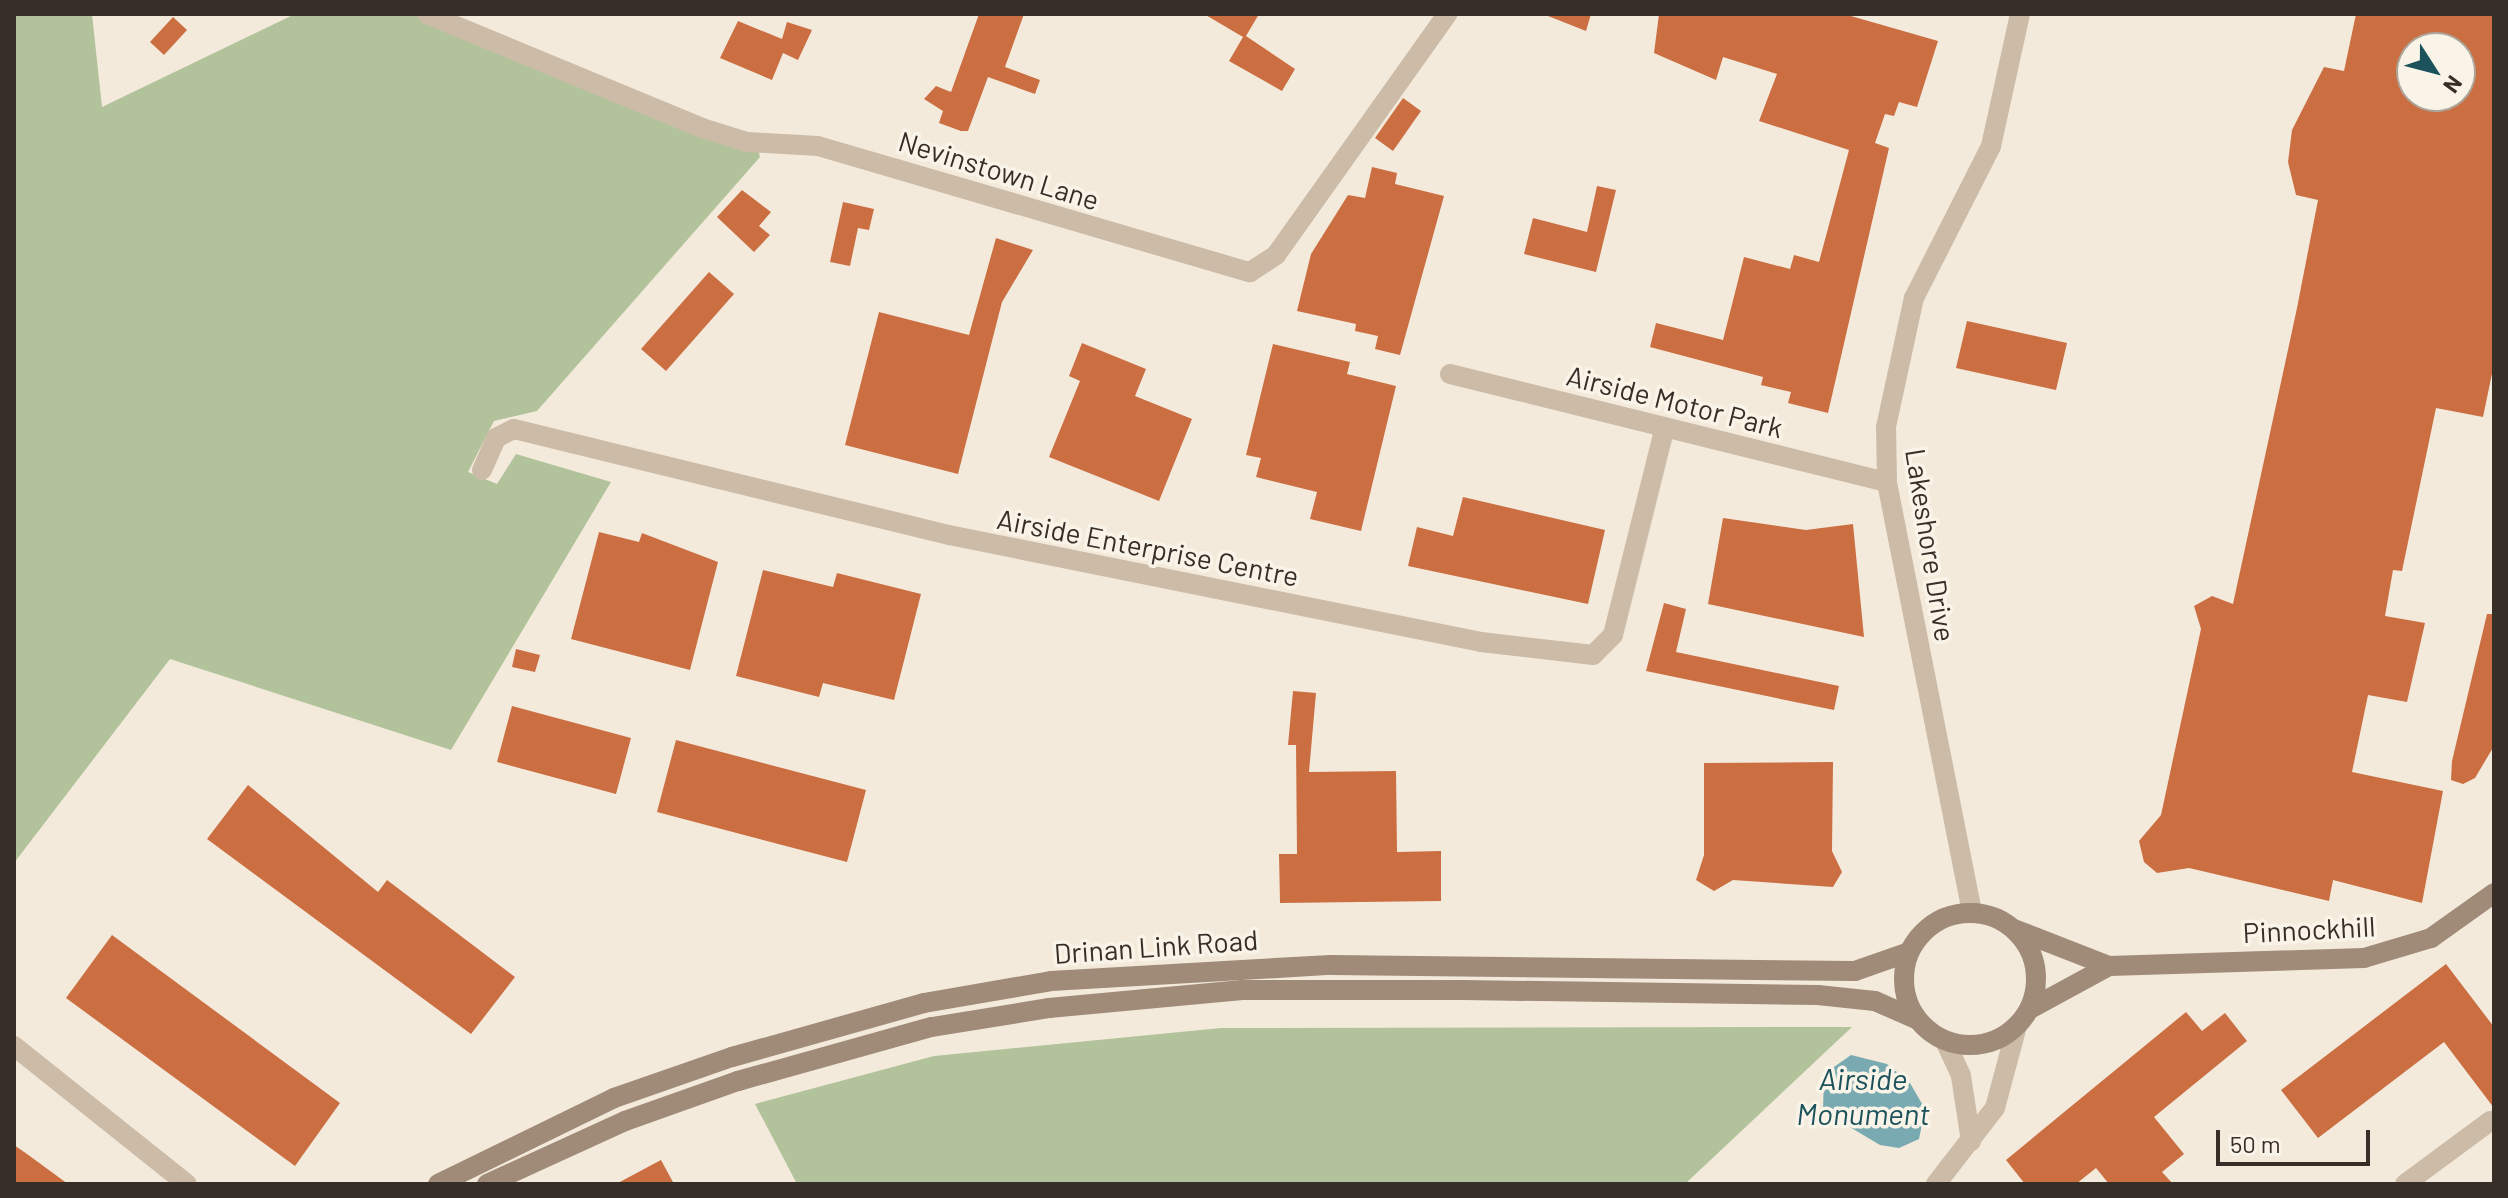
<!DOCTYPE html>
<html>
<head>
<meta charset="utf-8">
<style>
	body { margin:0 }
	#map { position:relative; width:2508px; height:1198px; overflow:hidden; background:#f3eadc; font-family:Barlow,sans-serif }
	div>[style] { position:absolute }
	.green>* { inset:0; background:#b2c39b }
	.water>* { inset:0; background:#79aab1 }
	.building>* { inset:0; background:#cb6f42 }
	.minor>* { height:20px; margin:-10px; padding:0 10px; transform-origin:10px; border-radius:10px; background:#ccbba7 }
	.tertiary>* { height:20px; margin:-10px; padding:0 10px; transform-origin:10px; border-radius:10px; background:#ccbba7 }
	.secondary>* { height:20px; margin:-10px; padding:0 10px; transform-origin:10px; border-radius:10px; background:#a08a78 }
	.secondary>.ring { margin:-10px; padding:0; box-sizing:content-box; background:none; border:20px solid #a08a78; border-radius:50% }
	span { translate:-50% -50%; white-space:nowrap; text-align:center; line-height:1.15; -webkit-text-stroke:7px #faf4e8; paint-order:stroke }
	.street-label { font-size:28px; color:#382e28 }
	.water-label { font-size:30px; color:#1b525b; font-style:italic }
	.frame { position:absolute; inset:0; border:16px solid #382e28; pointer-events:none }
	.north { position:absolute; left:2396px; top:32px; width:80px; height:80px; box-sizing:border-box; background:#faf4e8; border:2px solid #aca59b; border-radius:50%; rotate:126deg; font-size:22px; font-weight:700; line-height:32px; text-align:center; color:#382e28 }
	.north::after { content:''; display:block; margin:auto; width:28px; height:36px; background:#1b525b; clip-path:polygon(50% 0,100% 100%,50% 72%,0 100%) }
	.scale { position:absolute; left:2216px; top:1130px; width:154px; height:36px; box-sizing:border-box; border:4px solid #382e28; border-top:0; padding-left:10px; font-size:24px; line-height:28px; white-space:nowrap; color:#382e28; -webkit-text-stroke:6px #faf4e8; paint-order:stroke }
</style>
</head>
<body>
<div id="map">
	<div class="green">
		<div style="clip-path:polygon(14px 14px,92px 14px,102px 107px,295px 14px,427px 14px,756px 142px,760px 157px,537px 411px,494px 421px,468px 472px,497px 484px,516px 454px,611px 482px,451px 750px,170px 659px,14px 863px)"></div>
		<div style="clip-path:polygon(1852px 1027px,1685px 1184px,797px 1184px,755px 1104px,934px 1056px,1221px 1028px)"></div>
	</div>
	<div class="water">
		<div style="clip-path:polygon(1851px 1055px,1887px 1064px,1910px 1083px,1925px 1109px,1919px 1139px,1899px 1148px,1880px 1145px,1823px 1111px,1824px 1074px)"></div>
	</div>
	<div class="building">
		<div style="clip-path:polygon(979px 14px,1024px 14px,1005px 67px,1040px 80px,1035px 94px,988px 77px,968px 131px,961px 131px,939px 123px,943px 111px,924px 99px,936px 86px,951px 92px)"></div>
		<div style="clip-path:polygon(1204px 14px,1259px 14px,1246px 36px,1295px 69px,1282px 91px,1229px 61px,1243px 37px)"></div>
		<div style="clip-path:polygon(1543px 14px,1591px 14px,1586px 31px)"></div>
		<div style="clip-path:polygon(1659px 14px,1844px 14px,1938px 41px,1917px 107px,1899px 102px,1894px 116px,1885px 114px,1875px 143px,1889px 148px,1828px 413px,1788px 403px,1791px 392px,1761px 385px,1763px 377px,1650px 347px,1656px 323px,1723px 340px,1744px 257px,1790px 269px,1794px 255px,1819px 262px,1849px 150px,1759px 121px,1777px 74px,1723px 57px,1716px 80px,1654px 53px)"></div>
		<div style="clip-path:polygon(evenodd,2356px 14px,2494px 14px,2494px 364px,2483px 417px,2436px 408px,2402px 571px,2393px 570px,2385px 616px,2425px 623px,2407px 702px,2368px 695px,2352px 772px,2443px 791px,2422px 903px,2333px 880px,2329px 901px,2189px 868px,2157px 873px,2144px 862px,2139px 841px,2161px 815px,2201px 629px,2194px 606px,2212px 596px,2233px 604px,2297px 308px,2318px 200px,2296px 195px,2288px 162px,2292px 130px,2324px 67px,2344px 71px,2356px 14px,2412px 48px,2460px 48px,2460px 96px,2412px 96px,2412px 48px)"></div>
		<div style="clip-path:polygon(173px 17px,187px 30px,164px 55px,150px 42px)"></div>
		<div style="clip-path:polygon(738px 21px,782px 39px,787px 22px,812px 30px,798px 60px,783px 53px,772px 80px,720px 58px)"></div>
		<div style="clip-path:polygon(1403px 98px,1421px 111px,1393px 151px,1375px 138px)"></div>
		<div style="clip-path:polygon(1372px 167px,1397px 173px,1395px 184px,1444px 196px,1400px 355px,1375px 349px,1378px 336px,1355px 331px,1356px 324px,1297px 311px,1311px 254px,1348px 195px,1365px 198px)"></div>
		<div style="clip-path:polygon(1597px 186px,1616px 190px,1596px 272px,1524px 254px,1533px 218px,1587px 232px)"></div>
		<div style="clip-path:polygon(742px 190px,771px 212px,759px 226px,770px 235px,754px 252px,717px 217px)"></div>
		<div style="clip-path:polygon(843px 202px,874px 209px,869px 230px,858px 228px,850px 266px,830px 262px)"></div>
		<div style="clip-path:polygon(996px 238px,1033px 250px,1002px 302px,958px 474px,845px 445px,879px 312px,969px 335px)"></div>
		<div style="clip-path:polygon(709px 272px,734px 294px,666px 371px,641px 349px)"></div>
		<div style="clip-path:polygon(1967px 321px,2067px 343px,2056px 390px,1956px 368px)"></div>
		<div style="clip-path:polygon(1082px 343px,1146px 369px,1135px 396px,1192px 419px,1159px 501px,1049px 457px,1080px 381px,1069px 376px)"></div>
		<div style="clip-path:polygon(1273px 344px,1350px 362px,1347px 374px,1396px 386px,1361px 531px,1310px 519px,1317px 492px,1256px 477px,1261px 458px,1246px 455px)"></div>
		<div style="clip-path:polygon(1463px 497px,1605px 530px,1588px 604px,1408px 566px,1417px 527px,1453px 536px)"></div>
		<div style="clip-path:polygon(1723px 518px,1806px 530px,1853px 524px,1864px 637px,1708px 604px)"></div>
		<div style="clip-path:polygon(599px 532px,639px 542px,642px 533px,718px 562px,690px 670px,571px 639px)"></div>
		<div style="clip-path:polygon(763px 570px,833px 587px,837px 573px,921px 594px,894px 700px,823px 683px,819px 697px,736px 676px)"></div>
		<div style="clip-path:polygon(1664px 603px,1686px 609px,1676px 652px,1839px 686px,1834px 710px,1646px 671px)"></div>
		<div style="clip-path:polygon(2487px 614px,2494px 614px,2494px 746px,2475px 778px,2463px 784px,2451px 780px,2452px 761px)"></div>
		<div style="clip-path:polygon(516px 649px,540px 655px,535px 672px,512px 667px)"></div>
		<div style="clip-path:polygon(1293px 691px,1316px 693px,1309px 772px,1396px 771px,1397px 852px,1441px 851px,1441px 901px,1280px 903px,1279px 854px,1297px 854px,1296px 745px,1288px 745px)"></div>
		<div style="clip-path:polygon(512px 706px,631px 738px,616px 794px,497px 762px)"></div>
		<div style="clip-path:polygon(676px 740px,866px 790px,847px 862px,657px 812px)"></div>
		<div style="clip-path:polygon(1833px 762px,1832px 851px,1842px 872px,1833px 887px,1733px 880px,1714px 891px,1696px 880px,1704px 855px,1704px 763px)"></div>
		<div style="clip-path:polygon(248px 785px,378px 892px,387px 880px,515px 977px,471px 1034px,207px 839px)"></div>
		<div style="clip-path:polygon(112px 935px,340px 1103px,295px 1166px,66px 998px)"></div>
		<div style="clip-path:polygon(2446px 964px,2494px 1027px,2494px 1108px,2444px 1042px,2318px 1138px,2281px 1090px)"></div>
		<div style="clip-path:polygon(2186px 1012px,2202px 1031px,2225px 1013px,2247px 1041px,2154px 1117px,2184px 1154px,2162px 1172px,2173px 1184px,2109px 1184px,2096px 1168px,2076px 1184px,2025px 1184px,2006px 1160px)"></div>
		<div style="clip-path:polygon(14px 1145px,27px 1154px,68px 1184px,14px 1184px)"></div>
		<div style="clip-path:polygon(661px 1160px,674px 1184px,616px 1184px)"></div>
	</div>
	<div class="minor">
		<div style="left:427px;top:14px;width:298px;rotate:22.5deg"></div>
		<div style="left:702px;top:128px;width:47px;rotate:17.3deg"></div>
		<div style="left:747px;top:142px;width:71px;rotate:3.2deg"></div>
		<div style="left:818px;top:146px;width:450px;rotate:16.3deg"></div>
		<div style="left:1250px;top:272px;width:31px;rotate:-33deg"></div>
		<div style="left:1276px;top:255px;width:296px;rotate:-54.6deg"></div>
		<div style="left:1450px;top:374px;width:450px;rotate:13.9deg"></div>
		<div style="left:482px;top:470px;width:35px;rotate:-66deg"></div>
		<div style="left:496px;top:438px;width:20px;rotate:-27deg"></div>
		<div style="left:514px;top:429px;width:448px;rotate:13.7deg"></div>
		<div style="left:949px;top:535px;width:543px;rotate:11.37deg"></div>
		<div style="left:1481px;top:642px;width:113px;rotate:6.6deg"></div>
		<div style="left:1593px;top:655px;width:28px;rotate:-45deg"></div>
		<div style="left:1613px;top:635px;width:214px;rotate:-76deg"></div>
		<div style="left:1945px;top:1041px;width:38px;rotate:65deg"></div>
		<div style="left:1961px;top:1076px;width:66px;rotate:81.3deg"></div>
		<div style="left:14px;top:1046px;width:221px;rotate:38.6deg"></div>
		<div style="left:1936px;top:1184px;width:96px;rotate:-52.2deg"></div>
		<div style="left:1995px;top:1108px;width:85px;rotate:-75deg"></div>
		<div style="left:2405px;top:1184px;width:106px;rotate:-36.5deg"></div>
	</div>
	<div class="tertiary">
		<div style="left:1972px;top:912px;width:438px;rotate:-101.2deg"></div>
		<div style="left:1887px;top:482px;width:55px;rotate:-91deg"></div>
		<div style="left:1886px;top:427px;width:132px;rotate:-77.8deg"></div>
		<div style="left:1914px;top:298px;width:170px;rotate:-63.1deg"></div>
		<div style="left:1991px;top:146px;width:135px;rotate:-77.6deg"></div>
	</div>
	<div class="secondary">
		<div class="ring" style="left:1904px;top:913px;width:112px;height:112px"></div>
		<div style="left:2014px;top:929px;width:102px;rotate:21.3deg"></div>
		<div style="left:2109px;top:966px;width:255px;rotate:-1.8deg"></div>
		<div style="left:2364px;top:958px;width:70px;rotate:-16.6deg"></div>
		<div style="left:2431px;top:938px;width:77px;rotate:-35.5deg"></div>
		<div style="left:2030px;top:1009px;width:90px;rotate:-28.6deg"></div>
		<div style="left:438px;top:1184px;width:196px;rotate:-26deg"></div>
		<div style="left:614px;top:1098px;width:125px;rotate:-19.2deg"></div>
		<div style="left:732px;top:1057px;width:199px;rotate:-15.7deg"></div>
		<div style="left:924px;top:1003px;width:129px;rotate:-9.8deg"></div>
		<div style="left:1051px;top:981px;width:280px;rotate:-3.3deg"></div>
		<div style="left:1331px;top:965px;width:524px;rotate:0.66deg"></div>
		<div style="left:1855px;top:971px;width:57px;rotate:-19.4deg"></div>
		<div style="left:487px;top:1184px;width:152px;rotate:-24.5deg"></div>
		<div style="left:625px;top:1121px;width:120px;rotate:-19.5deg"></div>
		<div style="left:738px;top:1081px;width:201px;rotate:-15.6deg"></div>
		<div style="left:932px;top:1027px;width:119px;rotate:-9.2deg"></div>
		<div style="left:1049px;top:1008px;width:194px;rotate:-5.3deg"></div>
		<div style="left:1242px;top:990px;width:221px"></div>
		<div style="left:1463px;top:990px;width:355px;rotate:0.8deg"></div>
		<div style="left:1818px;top:995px;width:57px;rotate:6deg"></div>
		<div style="left:1875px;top:1001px;width:45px;rotate:23.7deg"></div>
	</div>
	<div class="street-label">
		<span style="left:999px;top:170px;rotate:17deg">Nevinstown Lane</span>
		<span style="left:1675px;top:401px;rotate:14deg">Airside Motor Park</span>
		<span style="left:1931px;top:545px;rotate:81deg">Lakeshore Drive</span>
		<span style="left:1148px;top:547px;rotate:11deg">Airside Enterprise Centre</span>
		<span style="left:2309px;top:929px;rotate:-3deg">Pinnockhill</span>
		<span style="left:1156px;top:946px;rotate:-4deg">Drinan Link Road</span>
	</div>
	<div class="water-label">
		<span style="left:1863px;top:1095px">Airside<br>Monument</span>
	</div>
	<div class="frame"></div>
	<div class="north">N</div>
	<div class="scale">50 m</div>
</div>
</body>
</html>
